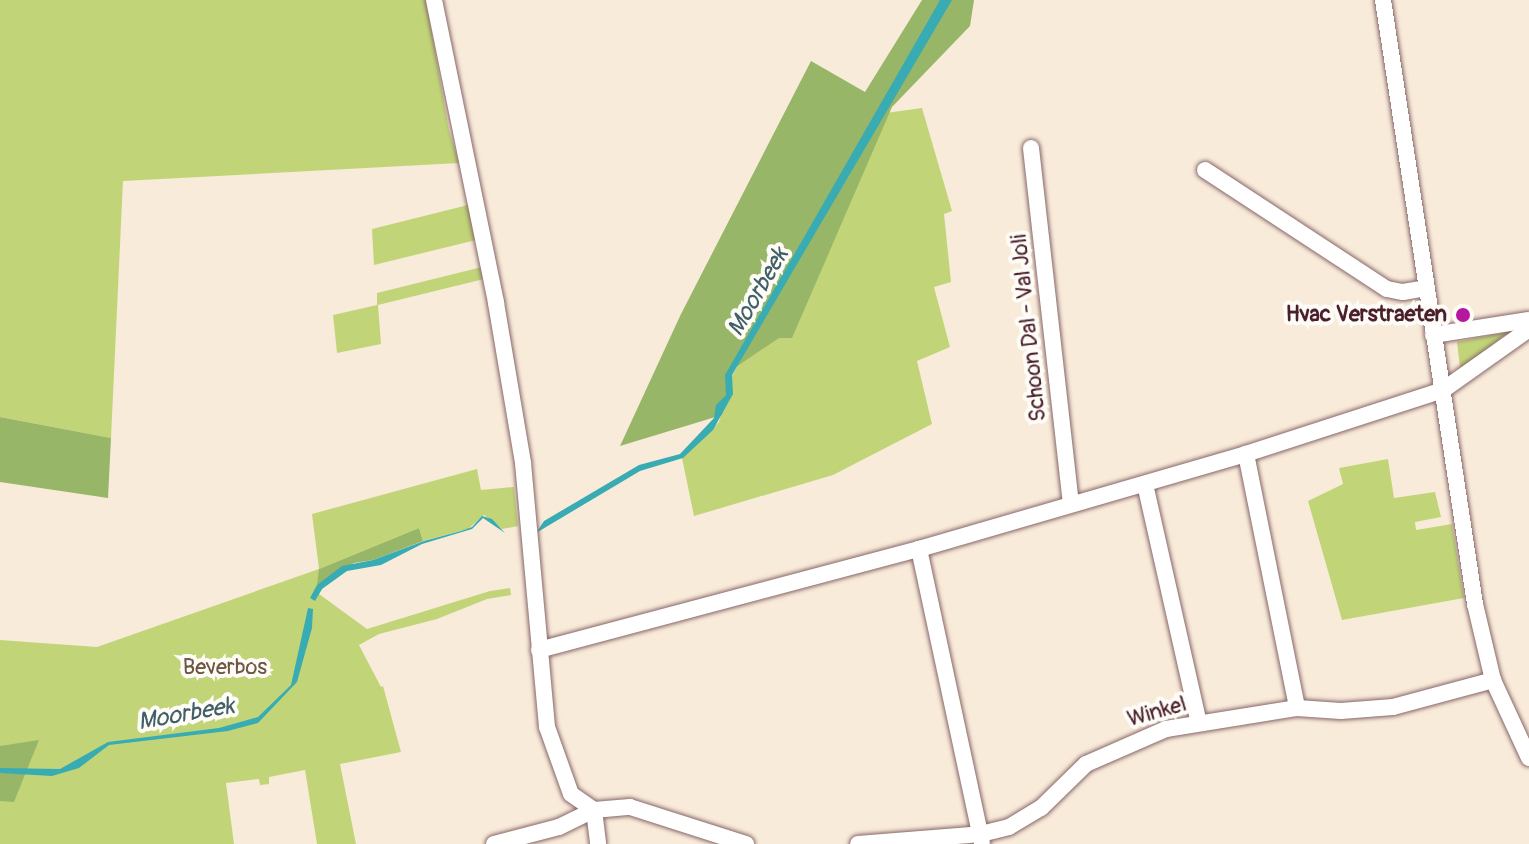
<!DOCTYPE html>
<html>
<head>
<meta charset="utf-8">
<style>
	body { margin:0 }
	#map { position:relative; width:1529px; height:844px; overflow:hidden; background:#f9ebda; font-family:Pangolin,sans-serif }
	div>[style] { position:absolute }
	.green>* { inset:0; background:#c1d578 }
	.forest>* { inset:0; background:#98b668 }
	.water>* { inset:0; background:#39abb3 }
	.roads { filter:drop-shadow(0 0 2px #876668) drop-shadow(0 0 2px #876668) }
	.minor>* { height:16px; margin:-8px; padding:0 8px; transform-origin:8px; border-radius:8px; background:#fff }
	.dots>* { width:22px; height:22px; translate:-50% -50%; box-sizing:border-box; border:4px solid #fdfcf7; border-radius:50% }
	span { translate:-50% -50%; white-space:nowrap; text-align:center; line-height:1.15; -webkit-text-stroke:8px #fdfcf7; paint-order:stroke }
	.poi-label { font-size:22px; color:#4a1f2b; font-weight:700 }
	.right { translate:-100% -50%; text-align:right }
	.street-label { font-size:22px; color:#4a1f2b }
	.park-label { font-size:22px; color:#6e5642 }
	.water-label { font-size:24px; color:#425e68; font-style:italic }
</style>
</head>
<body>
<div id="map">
	<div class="green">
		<div style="clip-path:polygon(0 0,426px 0,449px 130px,459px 163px,123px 181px,111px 438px,0 417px)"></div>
		<div style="clip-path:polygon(922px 108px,952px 211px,944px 214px,951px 282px,934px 287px,950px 347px,917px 361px,932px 424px,833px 475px,694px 516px,682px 458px,719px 422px,731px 377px,886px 113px)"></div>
		<div style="clip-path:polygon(468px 205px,476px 240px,374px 265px,372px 229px)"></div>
		<div style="clip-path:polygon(482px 267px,484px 279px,378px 305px,381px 344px,337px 353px,333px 315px,377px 305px,377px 293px)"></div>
		<div style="clip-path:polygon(1508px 332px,1465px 369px,1460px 367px,1457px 342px)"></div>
		<div style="clip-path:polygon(1388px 459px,1394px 498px,1435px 492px,1441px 517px,1415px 522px,1416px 530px,1452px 524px,1464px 598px,1342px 620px,1308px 501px,1343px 484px,1339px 468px)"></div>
		<div style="clip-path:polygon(477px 469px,481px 490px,514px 487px,518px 526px,502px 529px,484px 515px,468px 529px,423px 541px,419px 528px,319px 569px,322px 589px,319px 594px,367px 629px,490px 591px,510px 588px,511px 595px,487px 599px,437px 619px,379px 634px,359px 645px,381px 687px,383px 686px,401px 752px,340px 764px,356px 844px,317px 844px,305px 770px,269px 777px,269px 784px,260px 785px,259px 779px,226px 783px,234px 844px,0 844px,0 640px,97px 647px,319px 569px,312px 514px)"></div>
	</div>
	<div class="forest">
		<div style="clip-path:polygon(922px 0,974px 0,970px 26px,892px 107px,792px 338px,779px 338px,733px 369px,722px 415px,620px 446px,681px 314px,811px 61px,865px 92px)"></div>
		<div style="clip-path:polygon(0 417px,111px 438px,108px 498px,0 482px)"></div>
		<div style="clip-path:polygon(419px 528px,423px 541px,373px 560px,354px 563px,317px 585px,319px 569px)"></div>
		<div style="clip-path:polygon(39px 740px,14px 802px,0 801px,0 746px)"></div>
	</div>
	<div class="water">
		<div style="clip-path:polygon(940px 0,952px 0,732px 375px,733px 394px,713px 430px,683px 458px,640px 471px,536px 533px,544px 521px,639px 465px,680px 454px,714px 418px,716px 405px,726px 395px,725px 375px)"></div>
		<div style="clip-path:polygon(482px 516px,492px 519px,505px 533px,483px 518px,472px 529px,422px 544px,381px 565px,347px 571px,322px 589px,315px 601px,310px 598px,317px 585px,342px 566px,373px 560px,424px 541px,461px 531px,472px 527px)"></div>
		<div style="clip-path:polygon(308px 608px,313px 609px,312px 628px,297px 682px,258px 723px,228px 731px,109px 745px,79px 768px,52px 776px,0 773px,0 768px,60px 769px,108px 742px,219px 728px,258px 717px,291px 685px)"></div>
	</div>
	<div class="roads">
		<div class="minor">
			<div style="left:434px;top:0;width:309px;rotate:78.4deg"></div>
			<div style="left:496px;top:303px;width:162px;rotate:80.4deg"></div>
			<div style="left:523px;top:463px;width:265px;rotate:84.8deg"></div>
			<div style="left:547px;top:727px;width:71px;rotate:70.3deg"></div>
			<div style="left:571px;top:794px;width:28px;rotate:35deg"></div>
			<div style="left:1383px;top:0;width:611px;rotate:81.34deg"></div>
			<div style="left:1475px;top:604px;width:78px;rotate:76.7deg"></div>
			<div style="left:1493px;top:680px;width:86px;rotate:65.2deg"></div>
			<div style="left:1031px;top:148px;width:358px;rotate:83.6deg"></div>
			<div style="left:1205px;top:170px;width:217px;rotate:33.2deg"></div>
			<div style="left:1387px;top:289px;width:16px;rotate:11deg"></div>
			<div style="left:1403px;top:292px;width:23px;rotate:-10deg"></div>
			<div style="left:1433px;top:335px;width:97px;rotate:-8.9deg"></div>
			<div style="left:1246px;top:454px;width:259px;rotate:78.6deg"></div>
			<div style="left:1145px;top:484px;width:245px;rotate:77.3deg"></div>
			<div style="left:919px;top:549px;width:300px;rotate:77.9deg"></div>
			<div style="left:539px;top:650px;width:393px;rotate:-14.9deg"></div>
			<div style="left:919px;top:549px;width:341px;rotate:-16.2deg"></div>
			<div style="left:1246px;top:454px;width:207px;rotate:-18deg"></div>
			<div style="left:1443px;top:390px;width:105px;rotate:-35.3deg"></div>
			<div style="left:594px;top:810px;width:34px;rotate:83deg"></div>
			<div style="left:494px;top:844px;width:67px;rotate:-14.7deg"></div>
			<div style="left:559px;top:827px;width:39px;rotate:-26deg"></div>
			<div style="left:594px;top:810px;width:36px;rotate:-5deg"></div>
			<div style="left:630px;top:807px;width:122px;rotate:17.7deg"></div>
			<div style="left:858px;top:844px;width:123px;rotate:-4.6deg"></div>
			<div style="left:981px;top:834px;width:29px;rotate:-14deg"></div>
			<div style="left:1009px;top:827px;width:37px;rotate:-31deg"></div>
			<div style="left:1041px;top:808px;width:63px;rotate:-44.4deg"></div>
			<div style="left:1086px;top:764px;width:87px;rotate:-23.6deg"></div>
			<div style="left:1166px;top:729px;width:133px;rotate:-9.1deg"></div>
			<div style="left:1297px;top:708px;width:44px;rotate:3.9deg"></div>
			<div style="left:1341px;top:711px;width:52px;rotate:-4.4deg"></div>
			<div style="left:1393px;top:707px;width:104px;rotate:-15.1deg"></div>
		</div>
	</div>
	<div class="dots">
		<div style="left:1463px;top:315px;background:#b5179e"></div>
	</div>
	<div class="poi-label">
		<span class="right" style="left:1447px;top:315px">Hvac Verstraeten</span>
	</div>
	<div class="street-label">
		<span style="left:1029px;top:328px;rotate:-96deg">Schoon Dal - Val Joli</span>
		<span style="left:1157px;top:712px;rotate:-16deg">Winkel</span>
	</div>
	<div class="park-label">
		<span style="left:225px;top:668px">Beverbos</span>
	</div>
	<div class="water-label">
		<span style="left:758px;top:292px;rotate:-60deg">Moorbeek</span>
		<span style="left:186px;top:714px;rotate:-10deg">Moorbeek</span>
	</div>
</div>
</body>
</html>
